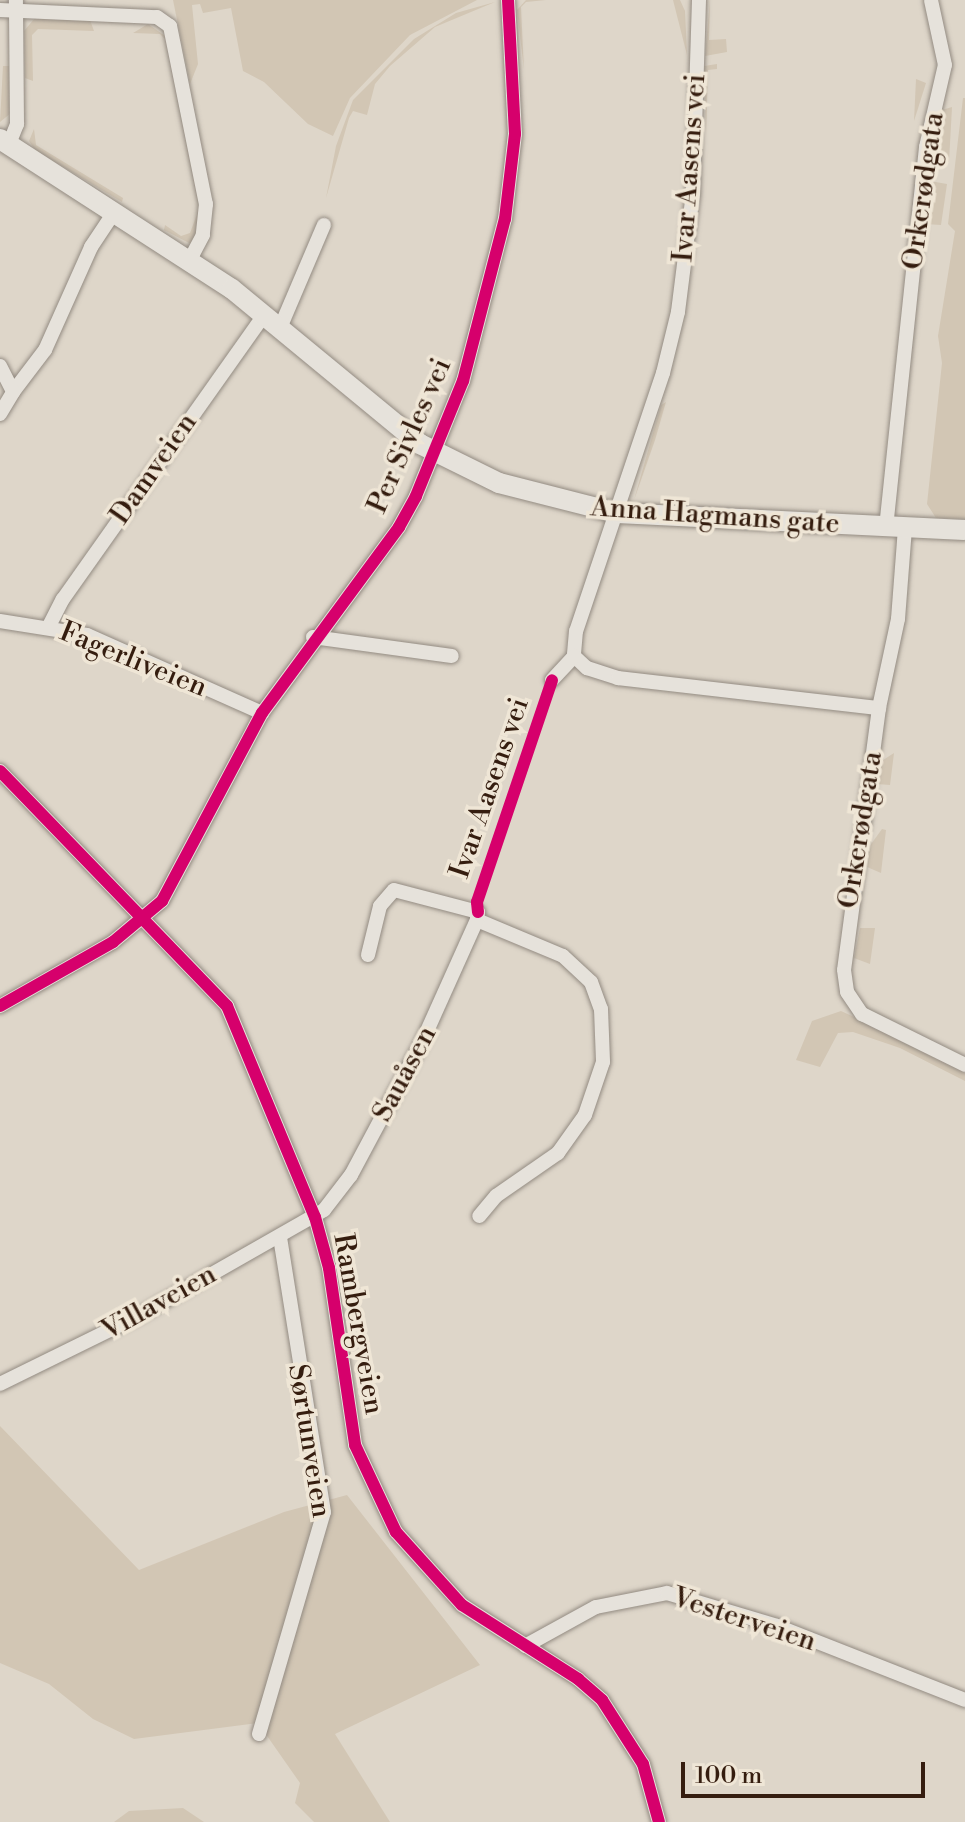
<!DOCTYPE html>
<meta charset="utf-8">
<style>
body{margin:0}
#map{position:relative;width:965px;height:1822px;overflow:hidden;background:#ded6c9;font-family:"Libre Bodoni",serif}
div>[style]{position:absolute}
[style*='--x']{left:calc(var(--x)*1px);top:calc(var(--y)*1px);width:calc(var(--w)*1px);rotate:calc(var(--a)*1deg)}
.green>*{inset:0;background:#d2c6b4}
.roads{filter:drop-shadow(0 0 2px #938b82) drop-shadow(0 0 2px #938b82)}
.street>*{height:14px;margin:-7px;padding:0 7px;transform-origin:7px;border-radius:7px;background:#e6e2db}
.secondary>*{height:20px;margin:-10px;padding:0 10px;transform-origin:10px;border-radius:10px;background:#e6e2db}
.cycleway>*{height:12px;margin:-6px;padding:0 6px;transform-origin:6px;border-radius:6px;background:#d6006c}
span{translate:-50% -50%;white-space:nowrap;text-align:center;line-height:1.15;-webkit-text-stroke:7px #efe6d6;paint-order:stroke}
.street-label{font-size:28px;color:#351d0f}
.scale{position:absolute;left:681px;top:1762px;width:244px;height:36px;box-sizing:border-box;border:4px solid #351d0f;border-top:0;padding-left:10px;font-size:24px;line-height:28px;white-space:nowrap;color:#351d0f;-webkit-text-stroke:6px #efe6d6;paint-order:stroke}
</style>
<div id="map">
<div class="green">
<div style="clip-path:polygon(173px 0,477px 0,410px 35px,350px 98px,333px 136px,308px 124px,264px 82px,243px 71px,231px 8px,203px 13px,200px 4px,192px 5px,198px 64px,190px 84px)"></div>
<div style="clip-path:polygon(526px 0,546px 0,526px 2px,521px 7px,524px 70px,517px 10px)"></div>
<div style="clip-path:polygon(673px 0,680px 0,685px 11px,687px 55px)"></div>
<div style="clip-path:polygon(710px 0,709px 40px,726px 39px,727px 52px,705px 56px)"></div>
<div style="clip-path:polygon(495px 2px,435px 27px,390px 66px,375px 84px,367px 115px,353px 111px,349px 118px,326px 198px,336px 146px,353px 100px,414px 39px,456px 13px)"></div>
<div style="clip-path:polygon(35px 18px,90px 20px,94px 31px,38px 29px,32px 35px,33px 81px,25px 78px,24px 31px)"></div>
<div style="clip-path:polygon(148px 24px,168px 38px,201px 198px,199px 228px,191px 244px,164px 230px,165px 225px,181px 236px,190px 233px,199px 209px,165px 39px,160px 34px,133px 33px)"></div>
<div style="clip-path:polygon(717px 64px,717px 69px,708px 70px,706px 136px,704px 66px)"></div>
<div style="clip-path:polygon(3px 66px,9px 66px,11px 113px,0 122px)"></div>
<div style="clip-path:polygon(916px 79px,926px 83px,914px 121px)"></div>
<div style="clip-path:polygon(963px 98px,965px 98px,965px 519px,936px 518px,927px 504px,942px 363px,938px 336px,955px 231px,948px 224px)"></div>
<div style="clip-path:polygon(952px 107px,949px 162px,935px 161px,942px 110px)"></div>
<div style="clip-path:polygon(34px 129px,36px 145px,123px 198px,122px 202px,35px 150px,29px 141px)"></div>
<div style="clip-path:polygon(930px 181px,947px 184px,941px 225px,925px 224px)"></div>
<div style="clip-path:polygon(666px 402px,655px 440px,634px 500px,661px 405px)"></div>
<div style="clip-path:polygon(894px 753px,890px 785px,877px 784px,880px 762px)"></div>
<div style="clip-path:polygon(882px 829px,886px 830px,881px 873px,867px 867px,869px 847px)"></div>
<div style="clip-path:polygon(860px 928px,875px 928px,870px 964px,854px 958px)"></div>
<div style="clip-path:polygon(841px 1011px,965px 1068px,965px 1081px,900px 1048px,853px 1032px,838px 1033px,820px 1067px,796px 1060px,812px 1021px)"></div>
<div style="clip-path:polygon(0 1426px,139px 1570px,284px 1512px,347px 1495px,480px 1665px,335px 1734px,390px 1822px,314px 1822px,295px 1803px,300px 1783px,258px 1723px,134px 1739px,93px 1719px,49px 1684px,0 1663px)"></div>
<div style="clip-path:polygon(183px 1808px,204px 1822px,114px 1822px,129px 1811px)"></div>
</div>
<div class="roads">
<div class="street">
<div style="--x:699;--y:0;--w:193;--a:91.8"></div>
<div style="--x:693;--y:193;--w:120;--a:97.2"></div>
<div style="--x:678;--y:312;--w:63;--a:103.8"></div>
<div style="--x:663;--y:373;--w:272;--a:108.6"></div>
<div style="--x:576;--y:631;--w:25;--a:95"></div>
<div style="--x:574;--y:656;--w:18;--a:43"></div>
<div style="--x:587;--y:668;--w:33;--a:18"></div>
<div style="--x:618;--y:678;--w:263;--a:6.6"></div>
<div style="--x:0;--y:10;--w:157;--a:2.6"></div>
<div style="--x:157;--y:17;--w:16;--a:35"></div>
<div style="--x:170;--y:26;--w:182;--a:78.6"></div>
<div style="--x:206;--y:204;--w:31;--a:96"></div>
<div style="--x:203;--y:235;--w:27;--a:118"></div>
<div style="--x:9;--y:144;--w:22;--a:-68"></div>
<div style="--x:17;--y:124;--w:124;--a:-90.5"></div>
<div style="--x:280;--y:328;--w:112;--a:-66.9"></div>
<div style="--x:0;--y:366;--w:29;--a:63"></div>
<div style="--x:13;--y:392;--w:53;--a:-52.7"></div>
<div style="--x:45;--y:350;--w:113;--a:-65.9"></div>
<div style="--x:91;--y:247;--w:43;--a:-56.3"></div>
<div style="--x:0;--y:414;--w:26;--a:-59"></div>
<div style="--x:886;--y:528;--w:383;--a:-84"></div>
<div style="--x:926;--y:147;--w:84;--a:-77"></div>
<div style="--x:945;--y:65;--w:66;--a:-102.2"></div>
<div style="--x:905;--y:528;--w:91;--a:94.4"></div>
<div style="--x:898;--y:619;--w:91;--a:102.1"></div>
<div style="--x:879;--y:708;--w:264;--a:97.6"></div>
<div style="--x:844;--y:970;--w:22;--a:82"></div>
<div style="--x:847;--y:992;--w:27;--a:56"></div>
<div style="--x:862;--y:1014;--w:115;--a:26.3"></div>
<div style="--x:0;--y:621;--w:88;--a:9.1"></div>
<div style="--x:87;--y:635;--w:192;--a:24"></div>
<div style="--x:49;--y:626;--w:30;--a:-63"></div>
<div style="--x:63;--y:599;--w:348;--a:-54.7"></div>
<div style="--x:313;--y:637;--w:140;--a:7.8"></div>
<div style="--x:552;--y:680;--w:33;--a:-47"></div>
<div style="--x:0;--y:771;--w:327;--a:46"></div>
<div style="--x:227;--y:1006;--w:229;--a:67.4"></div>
<div style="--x:315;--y:1217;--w:53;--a:74.6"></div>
<div style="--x:329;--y:1268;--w:179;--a:81.6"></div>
<div style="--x:355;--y:1445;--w:96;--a:64.8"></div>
<div style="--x:396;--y:1532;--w:98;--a:47.9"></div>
<div style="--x:462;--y:1605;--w:138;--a:32.5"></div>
<div style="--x:578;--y:1679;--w:32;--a:41"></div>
<div style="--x:602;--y:1700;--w:76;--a:57.4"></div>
<div style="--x:643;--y:1764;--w:60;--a:74.6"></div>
<div style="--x:368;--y:955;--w:50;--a:-76.2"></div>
<div style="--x:380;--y:906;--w:21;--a:-49"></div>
<div style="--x:394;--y:890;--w:87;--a:14.7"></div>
<div style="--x:478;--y:912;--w:8;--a:97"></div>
<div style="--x:477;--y:920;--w:93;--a:22.7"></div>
<div style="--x:563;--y:956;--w:38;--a:43"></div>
<div style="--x:591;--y:982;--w:29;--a:70"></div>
<div style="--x:601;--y:1009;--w:53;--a:87.8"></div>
<div style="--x:603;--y:1062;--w:56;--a:108.8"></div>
<div style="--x:585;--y:1115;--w:47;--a:125.4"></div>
<div style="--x:558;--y:1153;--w:75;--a:145.3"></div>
<div style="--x:496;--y:1196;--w:26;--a:130"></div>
<div style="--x:0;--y:1006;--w:130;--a:-29.5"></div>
<div style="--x:113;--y:942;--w:64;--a:-39.9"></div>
<div style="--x:162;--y:901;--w:213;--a:-62"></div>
<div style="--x:262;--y:713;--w:231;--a:-53.6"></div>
<div style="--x:399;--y:527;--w:35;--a:-61"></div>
<div style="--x:416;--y:496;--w:124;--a:-67.8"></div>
<div style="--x:463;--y:381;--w:167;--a:-75.5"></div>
<div style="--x:505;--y:219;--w:86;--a:-83.3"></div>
<div style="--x:515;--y:134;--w:134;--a:-93"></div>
<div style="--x:0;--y:1384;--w:156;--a:-26.2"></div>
<div style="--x:140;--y:1315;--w:212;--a:-29.7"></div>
<div style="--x:324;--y:1210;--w:44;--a:-52.4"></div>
<div style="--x:351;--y:1175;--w:153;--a:-61.9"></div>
<div style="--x:423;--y:1040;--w:132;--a:-65.8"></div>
<div style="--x:525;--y:1646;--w:81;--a:-28.8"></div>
<div style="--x:596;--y:1607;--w:72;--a:-11.2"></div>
<div style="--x:667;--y:1593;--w:115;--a:16.7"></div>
<div style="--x:777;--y:1626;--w:202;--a:21.5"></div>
<div style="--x:259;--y:1734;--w:231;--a:-73.7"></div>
<div style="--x:324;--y:1512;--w:279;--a:-99.1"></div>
</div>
<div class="secondary">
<div style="--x:0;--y:139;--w:276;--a:32.9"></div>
<div style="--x:232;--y:289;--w:244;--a:39.5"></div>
<div style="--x:420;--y:444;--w:88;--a:26.3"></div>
<div style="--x:499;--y:483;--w:122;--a:14.3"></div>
<div style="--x:617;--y:513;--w:348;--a:2.8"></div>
</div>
</div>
<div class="cycleway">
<div style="--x:0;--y:771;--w:327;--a:46"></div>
<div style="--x:227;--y:1006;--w:229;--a:67.4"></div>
<div style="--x:315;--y:1217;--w:53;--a:74.6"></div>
<div style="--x:329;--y:1268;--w:179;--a:81.6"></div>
<div style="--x:355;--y:1445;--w:96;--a:64.8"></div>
<div style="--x:396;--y:1532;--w:98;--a:47.9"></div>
<div style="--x:462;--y:1605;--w:138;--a:32.5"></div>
<div style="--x:578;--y:1679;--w:32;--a:41"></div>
<div style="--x:602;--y:1700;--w:76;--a:57.4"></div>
<div style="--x:643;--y:1764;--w:60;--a:74.6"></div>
<div style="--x:478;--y:912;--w:10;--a:-96"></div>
<div style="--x:477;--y:902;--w:234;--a:-71.3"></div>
<div style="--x:0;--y:1006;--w:130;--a:-29.5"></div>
<div style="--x:113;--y:942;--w:64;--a:-39.9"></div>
<div style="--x:162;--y:901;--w:213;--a:-62"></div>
<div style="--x:262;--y:713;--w:231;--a:-53.6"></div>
<div style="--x:399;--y:527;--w:35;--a:-61"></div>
<div style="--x:416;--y:496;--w:124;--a:-67.8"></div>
<div style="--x:463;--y:381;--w:167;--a:-75.5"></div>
<div style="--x:505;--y:219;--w:86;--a:-83.3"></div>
<div style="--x:515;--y:134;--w:134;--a:-93"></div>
</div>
<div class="street-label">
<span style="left:690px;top:168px;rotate:-86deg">Ivar Aasens vei</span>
<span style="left:924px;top:191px;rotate:-82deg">Orkerødgata</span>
<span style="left:410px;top:436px;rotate:-66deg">Per Sivles vei</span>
<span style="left:154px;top:469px;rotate:-55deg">Damveien</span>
<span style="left:715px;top:516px;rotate:4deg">Anna Hagmans gate</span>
<span style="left:133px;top:660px;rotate:22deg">Fagerliveien</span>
<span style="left:490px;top:788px;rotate:-71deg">Ivar Aasens vei</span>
<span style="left:861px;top:830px;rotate:-81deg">Orkerødgata</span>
<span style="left:405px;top:1074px;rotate:-62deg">Sauåsen</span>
<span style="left:159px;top:1303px;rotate:-29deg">Villaveien</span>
<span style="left:358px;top:1324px;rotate:80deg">Rambergveien</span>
<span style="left:309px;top:1441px;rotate:81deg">Sørtunveien</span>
<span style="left:744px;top:1620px;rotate:18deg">Vesterveien</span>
</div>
<div class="scale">100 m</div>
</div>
